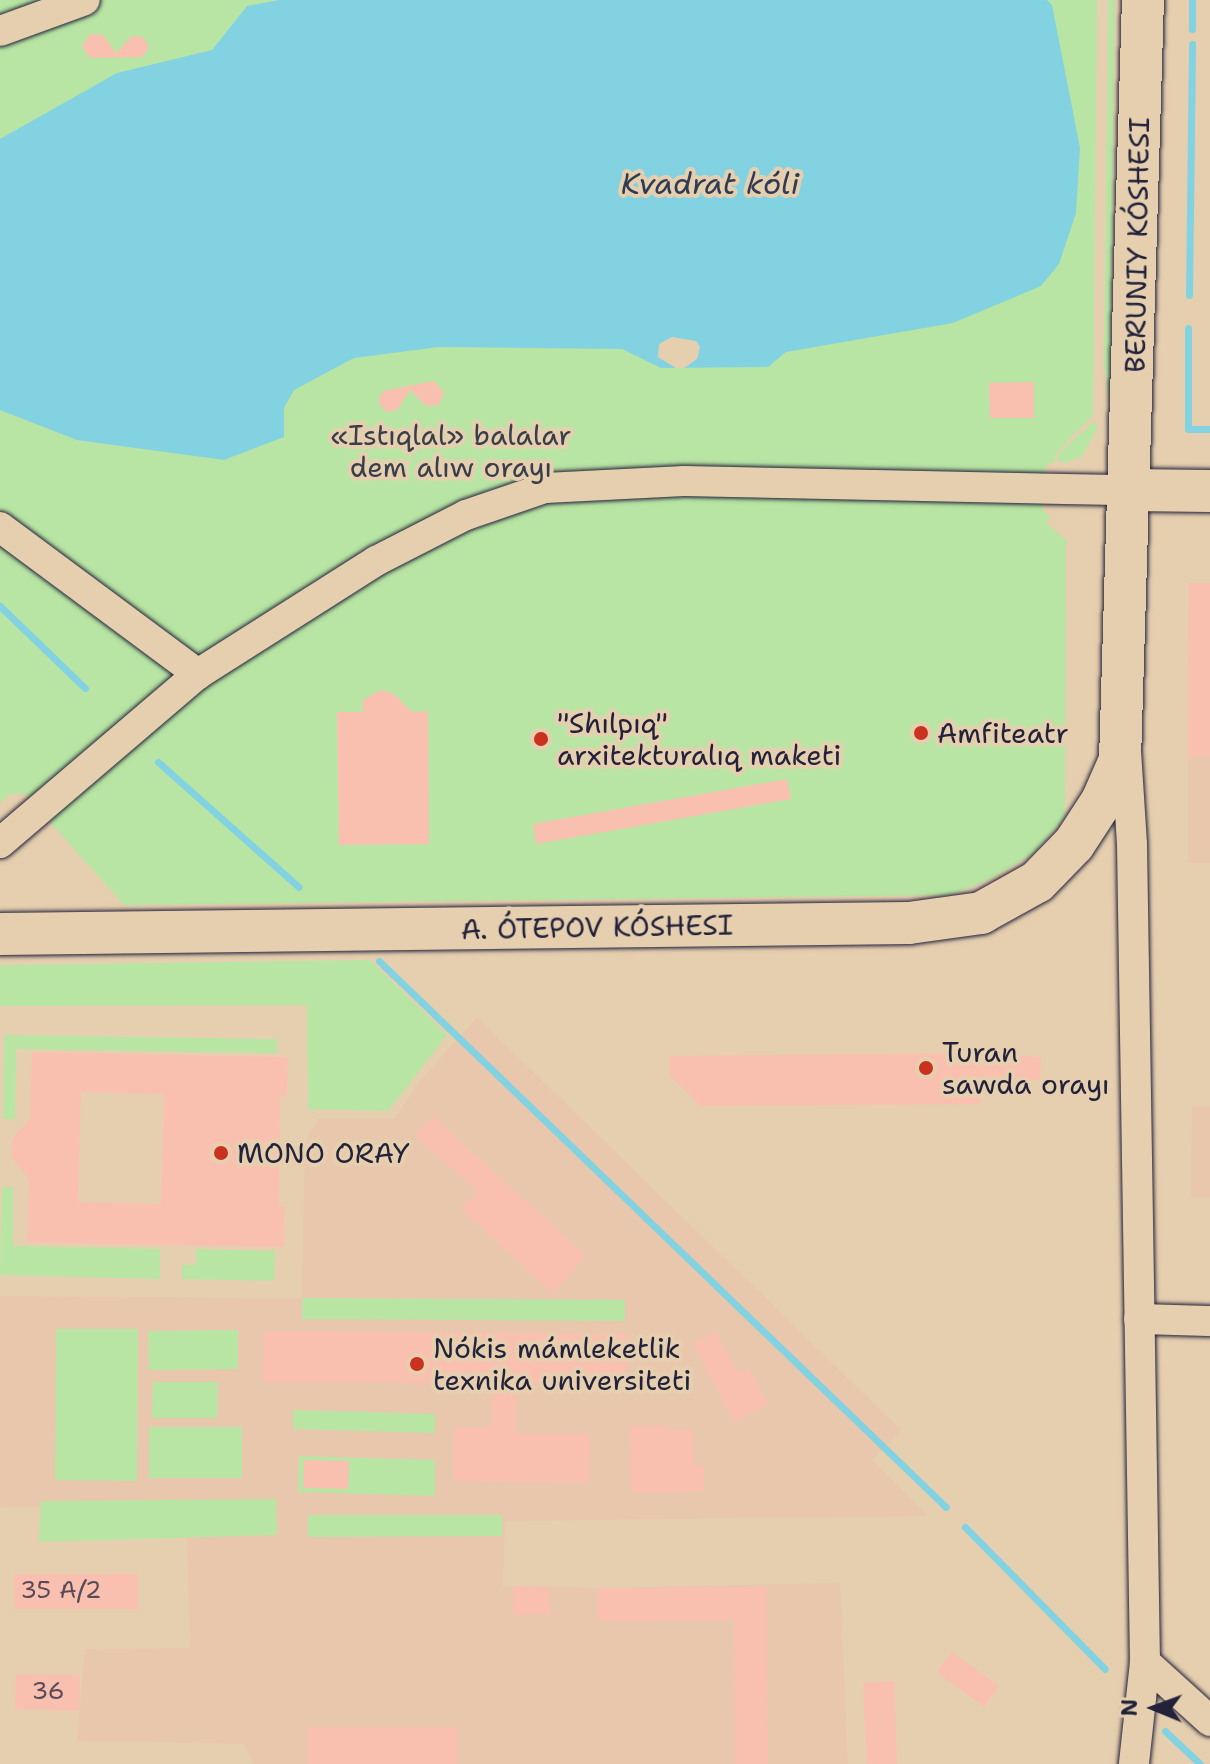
<!DOCTYPE html>
<meta charset="utf-8">
<style>
body{margin:0}
#map{position:relative;width:1210px;height:1764px;overflow:hidden;background:#e6cfaf;font-family:"Shantell Sans",sans-serif}
div>[style]{position:absolute}
[style*='--x']{left:calc(var(--x)*1px);top:calc(var(--y)*1px);width:calc(var(--w)*1px);rotate:calc(var(--a)*1deg)}
.built>*{inset:0;background:#e8c7ad}
.green>*{inset:0;background:#b8e5a3}
.water>*{inset:0;background:#83d2e1}
.pier>*{inset:0;background:#e6cfaf}
.stream>*{height:7px;margin:-3.5px;padding:0 3.5px;transform-origin:3.5px;border-radius:3.5px;background:#83d2e1}
.building>*{inset:0;background:#f9c0af}
.roads{filter:drop-shadow(0 0 2px #22223b) drop-shadow(0 0 2px #22223b)}
.street>*{height:30px;margin:-15px;padding:0 15px;transform-origin:15px;border-radius:15px;background:#e6cfaf}
.secondary>*{height:42px;margin:-21px;padding:0 21px;transform-origin:21px;border-radius:21px;background:#e6cfaf}
.dots>*{width:22px;height:22px;translate:-50% -50%;box-sizing:border-box;border:4px solid #e6cfaf;border-radius:50%}
span{translate:-50% -50%;white-space:nowrap;text-align:center;line-height:1.15;-webkit-text-stroke:8px #e6cfaf;paint-order:stroke}
.number-label{font-size:24px;color:#584a58}
.number-label span{-webkit-text-stroke-width:0}
.street-label{font-size:28px;color:#22223b}
.park-label{font-size:28px;color:#383f4b}
.poi-label{font-size:28px;color:#22223b}
.left{translate:0 -50%;text-align:left}
.water-label{font-size:30px;color:#313c54;font-style:italic}
.north{position:absolute;left:1114px;top:1668px;width:80px;height:80px;-webkit-text-stroke:6px #e6cfaf;paint-order:stroke;rotate:271deg;font-size:22px;font-weight:700;line-height:32px;text-align:center;color:#22223b}
.north::after{content:'';display:block;margin:auto;width:28px;height:36px;background:#22223b;clip-path:polygon(50% 0,100% 100%,50% 72%,0 100%)}
</style>
<div id="map">
<div class="built">
<div style="clip-path:polygon(1188px 756px,1210px 756px,1210px 863px,1188px 863px)"></div>
<div style="clip-path:polygon(477px 1017px,901px 1430px,872px 1460px,927px 1516px,505px 1521px,503px 1586px,598px 1588px,840px 1583px,848px 1764px,254px 1764px,244px 1744px,77px 1741px,85px 1649px,190px 1648px,186px 1504px,0 1507px,0 1296px,302px 1298px,305px 1142px,318px 1119px,394px 1119px,419px 1082px)"></div>
<div style="clip-path:polygon(1192px 1106px,1210px 1106px,1210px 1198px,1191px 1197px)"></div>
</div>
<div class="green">
<div style="clip-path:polygon(0 0,1097px 0,1093px 415px,1056px 453px,1055px 461px,1045px 467px,1043px 511px,1050px 517px,1046px 523px,1066px 540px,1065px 817px,1033px 854px,988px 880px,951px 895px,124px 905px,25px 794px,10px 794px,0 803px)"></div>
<div style="clip-path:polygon(1108px 0,1115px 0,1110px 402px,1104px 365px)"></div>
<div style="clip-path:polygon(1093px 422px,1098px 427px,1082px 456px,1066px 463px,1058px 461px,1058px 454px)"></div>
<div style="clip-path:polygon(370px 960px,447px 1035px,388px 1111px,308px 1109px,307px 1005px,0 1006px,0 965px)"></div>
<div style="clip-path:polygon(4px 1035px,277px 1039px,277px 1053px,16px 1049px,15px 1119px,3px 1119px)"></div>
<div style="clip-path:polygon(2px 1187px,13px 1187px,13px 1246px,160px 1249px,160px 1279px,0 1275px)"></div>
<div style="clip-path:polygon(196px 1249px,275px 1251px,274px 1281px,182px 1279px,182px 1265px,196px 1265px)"></div>
<div style="clip-path:polygon(302px 1298px,625px 1300px,625px 1321px,302px 1319px)"></div>
<div style="clip-path:polygon(56px 1329px,138px 1329px,137px 1481px,55px 1480px)"></div>
<div style="clip-path:polygon(238px 1330px,238px 1369px,149px 1370px,148px 1331px)"></div>
<div style="clip-path:polygon(153px 1382px,218px 1382px,217px 1418px,152px 1418px)"></div>
<div style="clip-path:polygon(293px 1410px,435px 1414px,435px 1433px,293px 1429px)"></div>
<div style="clip-path:polygon(149px 1427px,242px 1427px,242px 1478px,149px 1478px)"></div>
<div style="clip-path:polygon(299px 1456px,435px 1460px,435px 1496px,298px 1492px)"></div>
<div style="clip-path:polygon(276px 1499px,277px 1535px,39px 1542px,41px 1501px)"></div>
<div style="clip-path:polygon(308px 1515px,502px 1515px,502px 1536px,308px 1537px)"></div>
</div>
<div class="water">
<div style="clip-path:polygon(279px 0,1047px 0,1052px 5px,1080px 148px,1076px 213px,1059px 264px,1041px 286px,953px 323px,786px 352px,768px 367px,661px 368px,622px 349px,439px 347px,354px 358px,294px 390px,284px 408px,284px 437px,224px 460px,77px 440px,0 410px,0 139px,117px 73px,212px 50px,247px 6px)"></div>
</div>
<div class="pier">
<div style="clip-path:polygon(672px 337px,696px 341px,700px 347px,697px 359px,684px 368px,676px 368px,658px 357px,659px 344px)"></div>
</div>
<div class="stream">
<div style="--x:1192;--y:0;--w:29;--a:90"></div>
<div style="--x:1189;--y:295;--w:251;--a:-89.3"></div>
<div style="--x:1188;--y:328;--w:101;--a:90"></div>
<div style="--x:1188;--y:429;--w:22;--a:0"></div>
<div style="--x:0;--y:606;--w:118;--a:44"></div>
<div style="--x:158;--y:762;--w:188;--a:41.6"></div>
<div style="--x:379;--y:961;--w:787;--a:43.92"></div>
<div style="--x:965;--y:1527;--w:199;--a:45.4"></div>
<div style="--x:1165;--y:1731;--w:48;--a:43.3"></div>
</div>
<div class="building">
<div style="clip-path:polygon(90px 34px,103px 35px,116px 53px,132px 36px,143px 37px,149px 48px,142px 57px,90px 58px,82px 46px)"></div>
<div style="clip-path:polygon(434px 381px,444px 392px,439px 405px,426px 406px,410px 390px,397px 410px,386px 412px,378px 401px,383px 391px)"></div>
<div style="clip-path:polygon(1034px 382px,1034px 418px,990px 418px,989px 383px)"></div>
<div style="clip-path:polygon(1189px 583px,1210px 583px,1210px 756px,1188px 756px)"></div>
<div style="clip-path:polygon(381px 690px,394px 694px,412px 712px,428px 711px,429px 844px,339px 845px,337px 712px,363px 712px,363px 700px)"></div>
<div style="clip-path:polygon(787px 779px,791px 799px,536px 844px,533px 824px)"></div>
<div style="clip-path:polygon(evenodd,32px 1052px,288px 1057px,287px 1096px,280px 1096px,279px 1206px,285px 1206px,284px 1247px,27px 1242px,29px 1179px,12px 1158px,12px 1139px,30px 1119px,32px 1052px,81px 1092px,164px 1094px,161px 1204px,78px 1202px,81px 1092px)"></div>
<div style="clip-path:polygon(979px 1053px,1041px 1057px,1040px 1080px,979px 1079px,980px 1104px,701px 1106px,670px 1076px,670px 1056px)"></div>
<div style="clip-path:polygon(432px 1116px,586px 1256px,553px 1293px,461px 1209px,477px 1191px,415px 1135px)"></div>
<div style="clip-path:polygon(264px 1331px,627px 1334px,627px 1385px,516px 1384px,516px 1433px,590px 1434px,589px 1483px,454px 1481px,454px 1427px,492px 1427px,493px 1384px,263px 1382px)"></div>
<div style="clip-path:polygon(716px 1331px,738px 1373px,749px 1368px,768px 1404px,734px 1422px,693px 1343px)"></div>
<div style="clip-path:polygon(666px 1425px,666px 1430px,693px 1430px,694px 1466px,704px 1465px,704px 1491px,631px 1493px,630px 1426px)"></div>
<div style="clip-path:polygon(304px 1460px,349px 1461px,348px 1489px,303px 1488px)"></div>
<div style="clip-path:polygon(14px 1574px,138px 1574px,138px 1609px,14px 1609px)"></div>
<div style="clip-path:polygon(513px 1587px,549px 1587px,550px 1614px,513px 1615px)"></div>
<div style="clip-path:polygon(767px 1587px,768px 1764px,735px 1764px,734px 1620px,598px 1621px,598px 1588px)"></div>
<div style="clip-path:polygon(952px 1652px,999px 1686px,984px 1707px,937px 1672px)"></div>
<div style="clip-path:polygon(16px 1674px,80px 1675px,79px 1711px,15px 1709px)"></div>
<div style="clip-path:polygon(894px 1681px,897px 1764px,867px 1764px,863px 1683px)"></div>
<div style="clip-path:polygon(307px 1727px,457px 1727px,457px 1764px,307px 1764px)"></div>
</div>
<div class="roads">
<div class="street">
<div style="--x:0;--y:31;--w:90;--a:-20"></div>
<div style="--x:0;--y:527;--w:247;--a:36.6"></div>
<div style="--x:1126;--y:751;--w:93;--a:86.3"></div>
<div style="--x:1132;--y:844;--w:818;--a:89.09"></div>
<div style="--x:1145;--y:1662;--w:103;--a:96.2"></div>
<div style="--x:0;--y:843;--w:260;--a:-40.5"></div>
<div style="--x:198;--y:674;--w:211;--a:-32.4"></div>
<div style="--x:376;--y:561;--w:101;--a:-27.1"></div>
<div style="--x:466;--y:515;--w:83;--a:-18.9"></div>
<div style="--x:545;--y:488;--w:139;--a:-2.9"></div>
<div style="--x:684;--y:481;--w:446;--a:1.2"></div>
<div style="--x:1139;--y:1319;--w:71;--a:1.6"></div>
<div style="--x:1145;--y:1662;--w:88;--a:42.2"></div>
</div>
<div class="secondary">
<div style="--x:1130;--y:490;--w:80;--a:0.7"></div>
<div style="--x:0;--y:934;--w:909;--a:-0.69"></div>
<div style="--x:909;--y:923;--w:73;--a:-7.9"></div>
<div style="--x:981;--y:913;--w:64;--a:-29"></div>
<div style="--x:1037;--y:882;--w:53;--a:-45.8"></div>
<div style="--x:1074;--y:844;--w:51;--a:-56.9"></div>
<div style="--x:1102;--y:801;--w:45;--a:-66.3"></div>
<div style="--x:1120;--y:760;--w:760;--a:-88.27"></div>
</div>
</div>
<div class="dots">
<div style="left:921px;top:733px;background:#c8321e"></div>
<div style="left:541px;top:739px;background:#c8321e"></div>
<div style="left:926px;top:1068px;background:#c8321e"></div>
<div style="left:221px;top:1153px;background:#c8321e"></div>
<div style="left:417px;top:1364px;background:#c8321e"></div>
</div>
<div class="number-label">
<span style="left:61px;top:1591px">35 А/2</span>
<span style="left:48px;top:1692px">36</span>
</div>
<div class="street-label">
<span style="left:1137px;top:245px;rotate:-89deg">BERUNIY KÓSHESI</span>
<span style="left:597px;top:927px;rotate:-1deg">A. ÓTEPOV KÓSHESI</span>
</div>
<div class="park-label">
<span style="left:451px;top:451px">«Istıqlal» balalar<br>dem alıw orayı</span>
</div>
<div class="poi-label">
<span class="left" style="left:557px;top:739px">"Shılpıq"<br>arxitekturalıq maketi</span>
<span class="left" style="left:937px;top:733px">Amfiteatr</span>
<span class="left" style="left:942px;top:1068px">Turan<br>sawda orayı</span>
<span class="left" style="left:237px;top:1153px">MONO ORAY</span>
<span class="left" style="left:433px;top:1364px">Nókis mámleketlik<br>texnika universiteti</span>
</div>
<div class="water-label">
<span style="left:710px;top:184px">Kvadrat kóli</span>
</div>
<div class="north">N</div>
</div>
